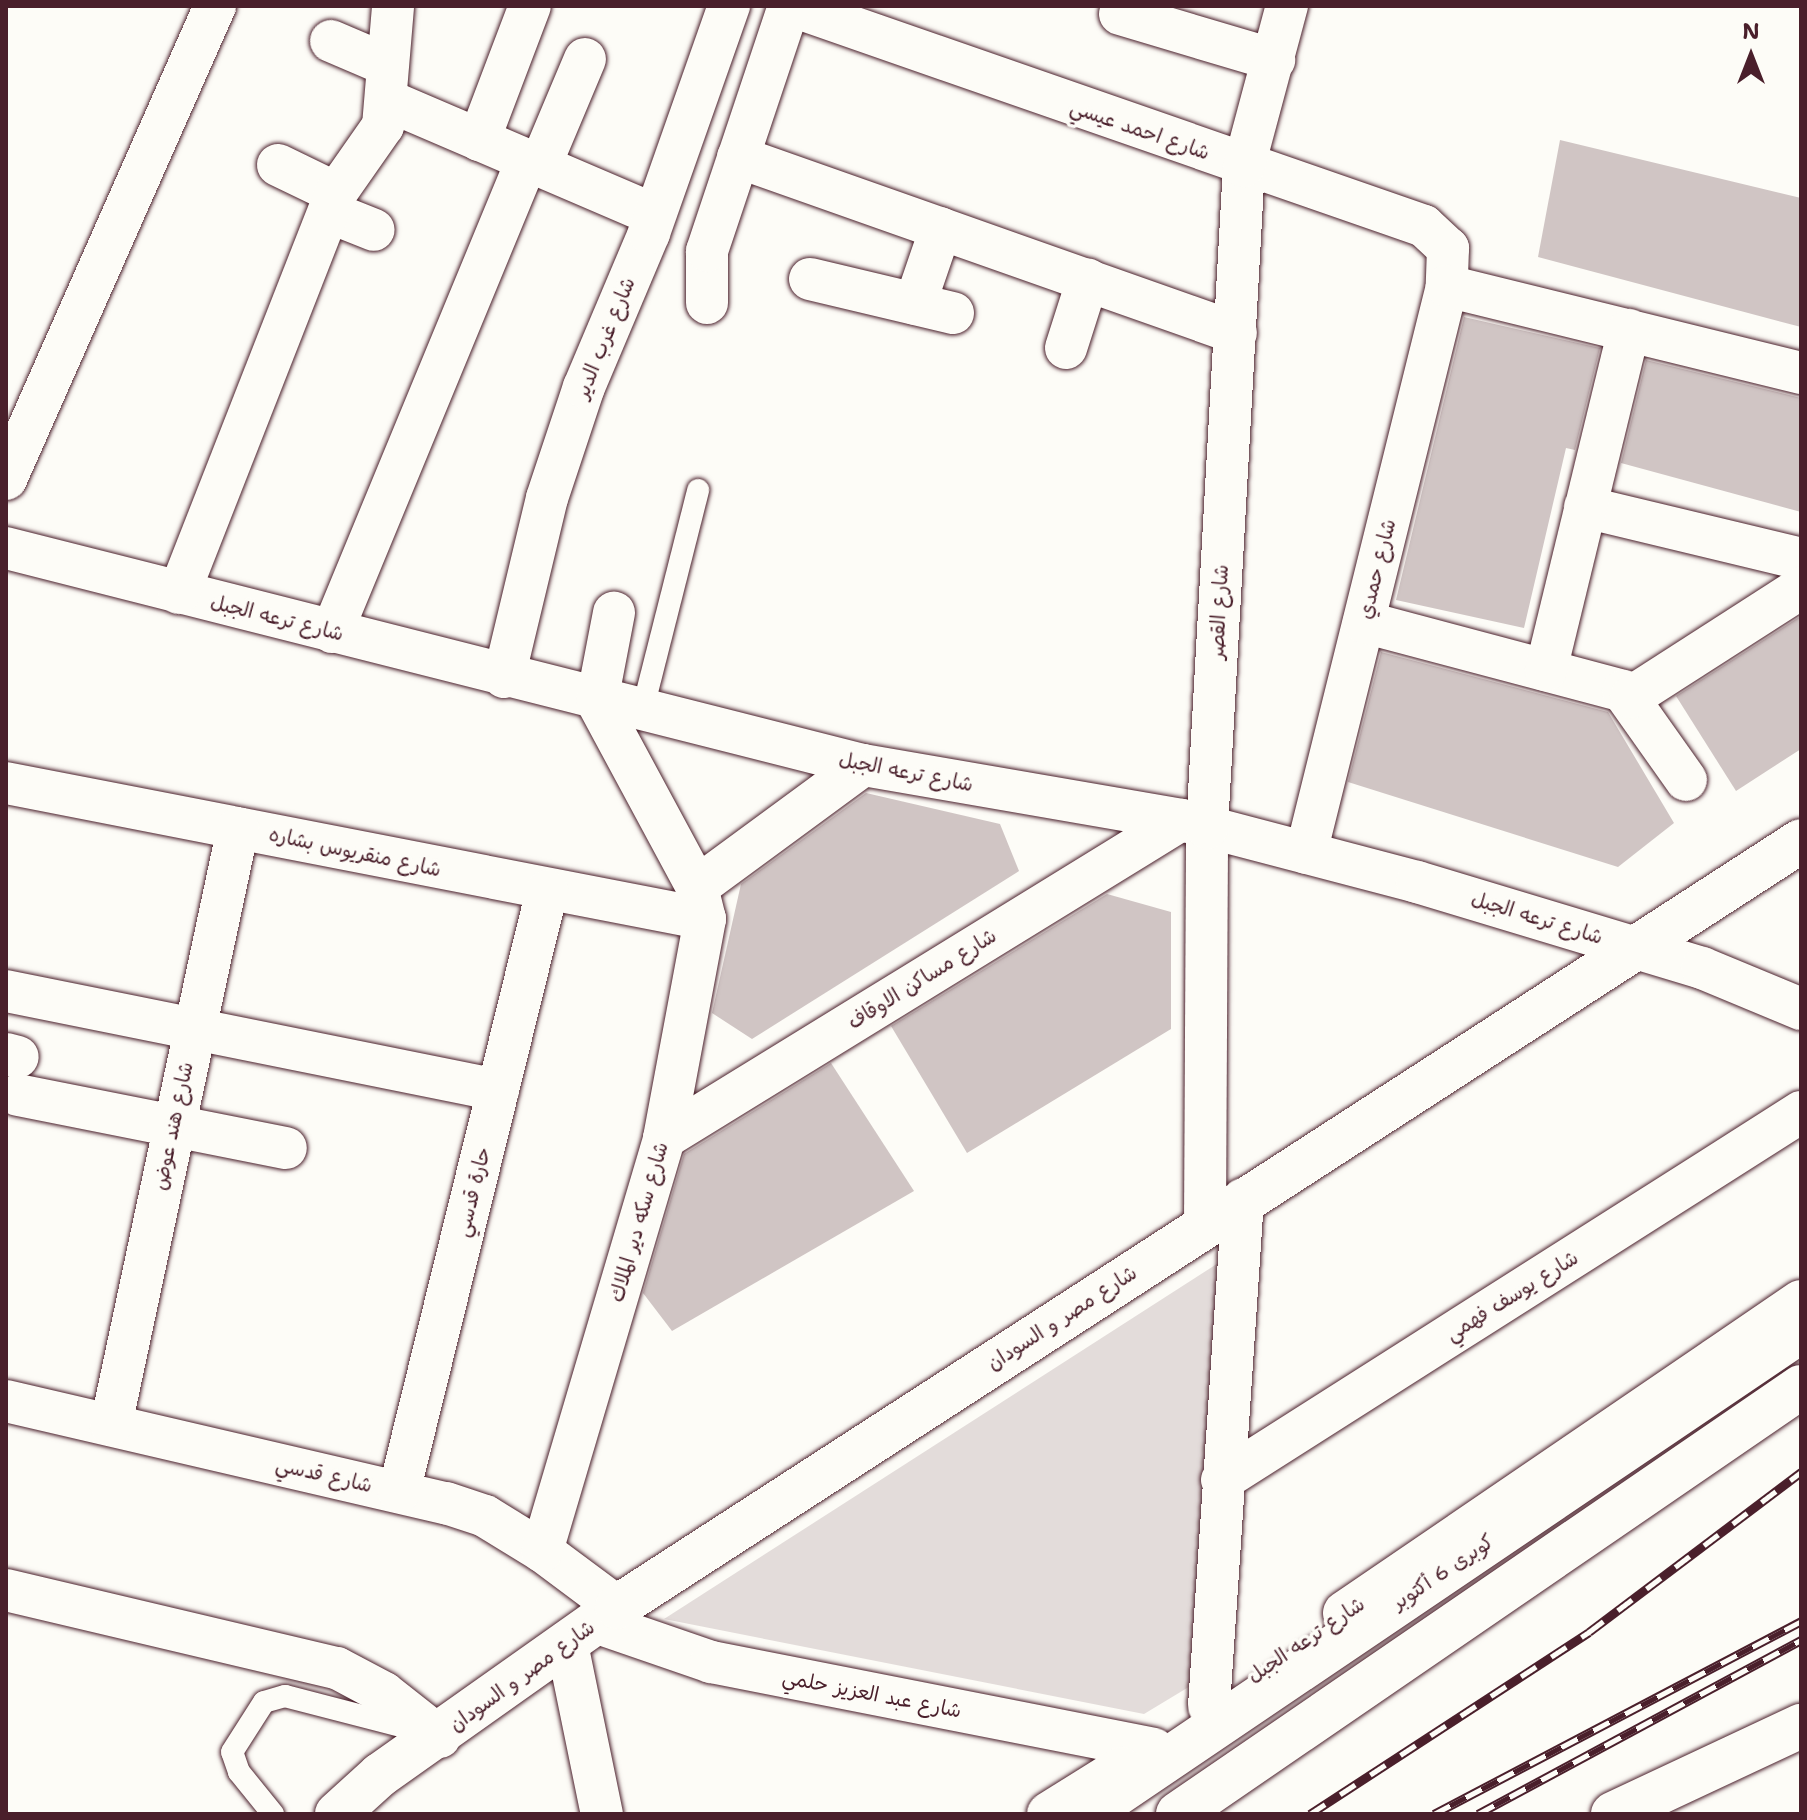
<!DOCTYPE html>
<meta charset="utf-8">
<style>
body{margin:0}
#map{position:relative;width:1807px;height:1820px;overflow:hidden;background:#fdfcf7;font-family:"Shantell Sans","Playpen Sans Arabic",sans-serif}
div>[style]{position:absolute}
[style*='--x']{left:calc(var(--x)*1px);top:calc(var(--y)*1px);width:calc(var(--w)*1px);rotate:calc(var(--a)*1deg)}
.green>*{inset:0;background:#e3dcda}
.building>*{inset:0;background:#d0c5c4}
.roads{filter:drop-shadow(0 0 2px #4a1f2b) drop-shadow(0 0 2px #4a1f2b)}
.service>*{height:22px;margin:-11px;padding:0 11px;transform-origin:11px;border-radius:11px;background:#fdfcf7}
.minor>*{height:42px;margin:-21px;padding:0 21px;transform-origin:21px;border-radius:21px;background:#fdfcf7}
.secondary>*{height:44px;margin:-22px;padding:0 22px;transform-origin:22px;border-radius:22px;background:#fdfcf7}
.primary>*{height:44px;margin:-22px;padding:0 22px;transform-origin:22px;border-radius:22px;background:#fdfcf7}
.motorway>*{height:44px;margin:-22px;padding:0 22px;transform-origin:22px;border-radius:22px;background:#fdfcf7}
.rail>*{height:9px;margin-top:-4.5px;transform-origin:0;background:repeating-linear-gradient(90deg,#fdfcf7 0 18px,#4a1f2b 0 36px);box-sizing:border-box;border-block:2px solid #4a1f2b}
span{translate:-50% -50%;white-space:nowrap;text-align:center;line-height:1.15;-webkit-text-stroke:7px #fdfcf7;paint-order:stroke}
.street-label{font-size:20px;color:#4a1f2b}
.frame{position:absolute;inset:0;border:8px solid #4a1f2b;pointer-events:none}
.north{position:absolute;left:1711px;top:16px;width:80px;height:80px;-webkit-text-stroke:6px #fdfcf7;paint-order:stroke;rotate:0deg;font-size:22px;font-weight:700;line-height:32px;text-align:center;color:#4a1f2b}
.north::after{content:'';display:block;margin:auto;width:28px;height:36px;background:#4a1f2b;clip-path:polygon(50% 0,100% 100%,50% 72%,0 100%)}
</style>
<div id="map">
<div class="green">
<div style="clip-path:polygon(1223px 1260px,1197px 1682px,1144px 1714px,664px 1619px)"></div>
</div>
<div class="building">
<div style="clip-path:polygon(1560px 140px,1801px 198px,1801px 327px,1538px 257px)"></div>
<div style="clip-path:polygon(1464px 317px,1600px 348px,1575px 450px,1566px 448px,1524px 628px,1396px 600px)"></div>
<div style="clip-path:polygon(1646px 360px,1801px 398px,1801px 512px,1621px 463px)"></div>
<div style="clip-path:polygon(1801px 616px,1801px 749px,1736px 791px,1676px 696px)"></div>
<div style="clip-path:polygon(1381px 652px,1608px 712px,1674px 823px,1618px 867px,1348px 782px)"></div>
<div style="clip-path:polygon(866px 793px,1000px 824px,1019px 871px,752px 1039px,712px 1013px,741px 884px)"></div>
<div style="clip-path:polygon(1107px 894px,1171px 912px,1171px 1029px,967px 1153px,891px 1026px)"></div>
<div style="clip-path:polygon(831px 1063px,914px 1191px,672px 1331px,643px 1293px,684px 1154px)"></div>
</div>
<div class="roads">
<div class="service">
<div style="--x:642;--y:712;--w:229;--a:-75.8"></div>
<div style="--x:273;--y:1814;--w:54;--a:-129"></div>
<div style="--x:239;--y:1772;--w:21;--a:-109"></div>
<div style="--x:232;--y:1752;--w:59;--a:-57.4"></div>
<div style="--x:264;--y:1702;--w:22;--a:-16"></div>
<div style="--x:285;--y:1696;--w:135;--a:14.5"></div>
</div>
<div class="minor">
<div style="--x:792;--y:6;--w:669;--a:19.19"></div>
<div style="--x:1424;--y:226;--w:33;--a:43"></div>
<div style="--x:1448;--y:248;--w:38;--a:92"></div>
<div style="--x:1447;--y:286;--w:584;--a:103.96"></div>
<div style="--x:1120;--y:14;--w:161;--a:16.6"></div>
<div style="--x:331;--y:41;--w:61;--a:23.2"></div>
<div style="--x:389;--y:101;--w:289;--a:23.2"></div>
<div style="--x:479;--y:140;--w:143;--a:-69.2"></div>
<div style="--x:738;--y:157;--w:528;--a:19.46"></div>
<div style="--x:278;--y:165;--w:64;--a:25.8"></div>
<div style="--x:540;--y:166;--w:116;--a:-67.2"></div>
<div style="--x:329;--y:212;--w:48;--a:21.8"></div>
<div style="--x:810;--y:279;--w:147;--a:13.4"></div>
<div style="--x:1447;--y:286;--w:365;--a:13.8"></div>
<div style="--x:707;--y:303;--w:52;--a:-90"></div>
<div style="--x:707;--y:251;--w:258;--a:-71.5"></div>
<div style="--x:915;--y:304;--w:80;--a:-71.1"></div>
<div style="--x:1066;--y:348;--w:72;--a:-72.3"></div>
<div style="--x:6;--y:479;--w:517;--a:-66.16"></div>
<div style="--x:1585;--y:507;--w:222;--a:13.5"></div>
<div style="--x:6;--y:548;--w:884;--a:14.21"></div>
<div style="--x:863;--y:765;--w:323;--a:9.8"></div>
<div style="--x:1181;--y:820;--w:244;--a:14.7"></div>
<div style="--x:1417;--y:882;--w:298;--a:16.8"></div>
<div style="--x:1702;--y:968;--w:107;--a:22.5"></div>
<div style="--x:179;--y:593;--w:430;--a:-68.6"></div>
<div style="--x:336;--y:193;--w:82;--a:-55"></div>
<div style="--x:383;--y:126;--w:120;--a:-85.2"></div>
<div style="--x:1364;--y:622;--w:268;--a:14.9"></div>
<div style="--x:1623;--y:691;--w:109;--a:54.7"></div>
<div style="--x:332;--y:632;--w:511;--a:-67.55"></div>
<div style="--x:1546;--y:670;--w:350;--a:-76.3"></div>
<div style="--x:504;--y:677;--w:184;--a:-76.5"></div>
<div style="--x:547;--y:498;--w:117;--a:-71.6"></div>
<div style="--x:584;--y:387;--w:167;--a:-67.1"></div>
<div style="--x:649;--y:233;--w:241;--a:-70.6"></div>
<div style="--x:1631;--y:697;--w:202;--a:-32.7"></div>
<div style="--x:6;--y:783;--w:712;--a:11.01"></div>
<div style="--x:697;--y:887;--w:206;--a:-36.3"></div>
<div style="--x:6;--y:991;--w:502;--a:11.38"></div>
<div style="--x:6;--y:1054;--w:12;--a:14"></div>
<div style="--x:18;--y:1095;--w:273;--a:11.2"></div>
<div style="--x:664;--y:1138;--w:607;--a:-31.6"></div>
<div style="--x:1205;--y:1225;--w:397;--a:-89.7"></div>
<div style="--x:1207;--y:828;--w:663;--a:-86.8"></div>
<div style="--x:1244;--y:166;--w:166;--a:-75"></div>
<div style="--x:6;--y:1401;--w:452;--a:13.1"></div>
<div style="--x:446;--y:1503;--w:41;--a:18.4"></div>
<div style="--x:485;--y:1516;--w:67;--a:31.6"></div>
<div style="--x:542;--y:1551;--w:94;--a:36.7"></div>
<div style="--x:111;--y:1425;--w:610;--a:-77.99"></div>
<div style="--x:1222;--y:1480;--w:686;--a:-32.44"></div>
<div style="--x:399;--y:1492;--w:619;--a:-76.17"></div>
<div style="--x:542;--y:1551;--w:431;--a:-73.5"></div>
<div style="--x:664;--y:1138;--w:223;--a:-79.4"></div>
<div style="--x:705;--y:919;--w:33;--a:-104"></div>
<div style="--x:697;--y:887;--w:211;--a:-118.3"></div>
<div style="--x:597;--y:701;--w:90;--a:-79.1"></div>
<div style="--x:6;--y:1590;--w:340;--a:13.3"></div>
<div style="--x:337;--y:1668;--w:53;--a:28"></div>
<div style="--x:384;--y:1693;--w:71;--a:38.2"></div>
<div style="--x:595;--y:1622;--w:123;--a:19"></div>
<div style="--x:711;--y:1662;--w:451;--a:11.1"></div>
<div style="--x:567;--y:1644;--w:174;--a:78.4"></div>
<div style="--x:1209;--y:1706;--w:508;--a:-86.16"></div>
</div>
<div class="secondary">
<div style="--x:1345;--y:1613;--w:552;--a:-34.29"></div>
<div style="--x:337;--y:1814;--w:58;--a:-42.2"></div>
<div style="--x:380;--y:1775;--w:291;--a:-35.3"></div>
<div style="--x:617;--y:1607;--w:1410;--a:-32.9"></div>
<div style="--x:1049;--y:1814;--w:85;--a:-32"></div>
</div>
<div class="primary">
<div style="--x:1613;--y:1814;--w:208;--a:-25.1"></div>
</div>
<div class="motorway">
<div style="--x:1087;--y:1814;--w:862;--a:-34.08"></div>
<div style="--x:1178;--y:1814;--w:755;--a:-34.43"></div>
</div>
</div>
<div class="rail">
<div style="--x:1310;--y:1814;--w:333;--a:-33.1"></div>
<div style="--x:1589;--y:1632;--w:266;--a:-37"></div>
<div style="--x:1434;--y:1814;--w:415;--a:-27.7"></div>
<div style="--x:1478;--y:1814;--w:367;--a:-28.3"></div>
</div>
<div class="street-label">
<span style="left:1140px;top:130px;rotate:19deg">شارع احمد عيسي</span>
<span style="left:605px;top:338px;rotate:-68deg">شارع غرب الدير</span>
<span style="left:1377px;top:569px;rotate:-76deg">شارع حمدي</span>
<span style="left:1219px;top:612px;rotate:-87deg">شارع القصر</span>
<span style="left:277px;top:618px;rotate:14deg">شارع ترعه الجبل</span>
<span style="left:906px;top:772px;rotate:11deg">شارع ترعه الجبل</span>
<span style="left:355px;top:852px;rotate:12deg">شارع منقريوس بشاره</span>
<span style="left:1537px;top:918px;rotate:17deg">شارع ترعه الجبل</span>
<span style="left:922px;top:979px;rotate:-32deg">شارع مساكن الاوقاف</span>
<span style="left:173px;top:1126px;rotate:-78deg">شارع هند عوض</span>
<span style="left:473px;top:1192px;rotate:-76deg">حارة قدسي</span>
<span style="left:639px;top:1222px;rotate:-74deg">شارع سكه دير الملاك</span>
<span style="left:1512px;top:1296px;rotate:-32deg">شارع يوسف فهمي</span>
<span style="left:1062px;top:1318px;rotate:-33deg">شارع مصر و السودان</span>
<span style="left:324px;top:1475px;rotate:13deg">شارع قدسي</span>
<span style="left:1443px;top:1572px;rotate:-34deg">كوبرى 6 أكتوبر</span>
<span style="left:1306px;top:1640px;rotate:-34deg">شارع ترعه الجبل</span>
<span style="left:522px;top:1676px;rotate:-36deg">شارع مصر و السودان</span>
<span style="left:872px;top:1694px;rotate:11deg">شارع عبد العزيز حلمي</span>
</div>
<div class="frame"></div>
<div class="north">N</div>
</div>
